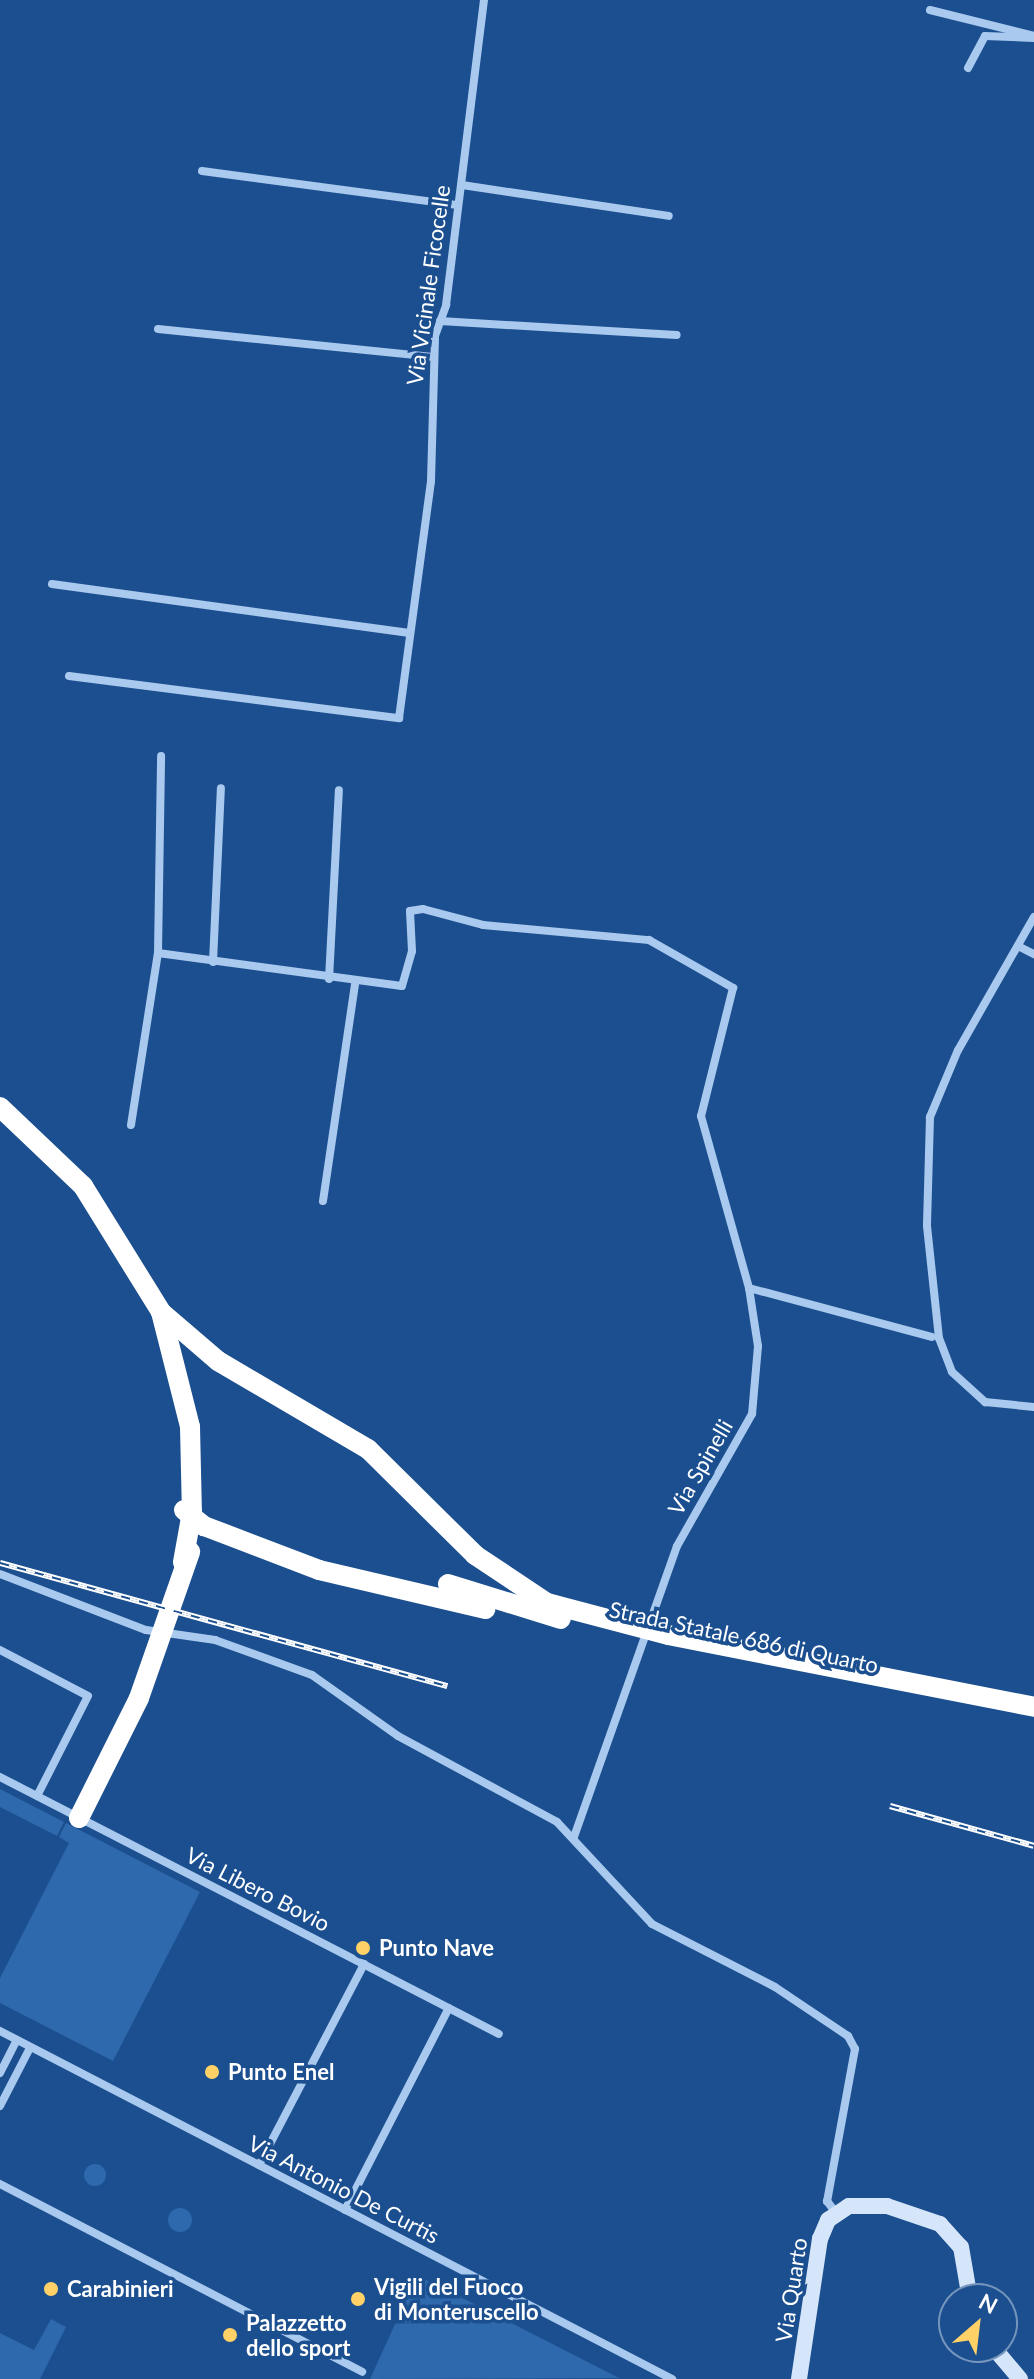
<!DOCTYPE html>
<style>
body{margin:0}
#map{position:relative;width:1034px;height:2379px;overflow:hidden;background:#1b4f8f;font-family:Lato,sans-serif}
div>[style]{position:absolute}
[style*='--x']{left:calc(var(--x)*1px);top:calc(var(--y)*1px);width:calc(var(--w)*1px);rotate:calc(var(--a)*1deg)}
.green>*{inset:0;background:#2e69ad}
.round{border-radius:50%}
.street>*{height:8px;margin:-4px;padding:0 4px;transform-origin:4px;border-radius:4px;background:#a9c9ee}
.secondary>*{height:16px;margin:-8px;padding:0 8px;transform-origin:8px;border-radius:8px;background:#d6e6fa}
.highway>*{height:20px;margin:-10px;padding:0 10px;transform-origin:10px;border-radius:10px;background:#fff}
.rail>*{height:6px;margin-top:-3px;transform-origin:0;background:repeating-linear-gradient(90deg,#1b4f8f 0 9px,#fff 0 18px);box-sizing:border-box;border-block:2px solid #fff}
.dots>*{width:22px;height:22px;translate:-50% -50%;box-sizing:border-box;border:4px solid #1b4f8f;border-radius:50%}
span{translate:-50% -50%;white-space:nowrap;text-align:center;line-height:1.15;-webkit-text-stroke:7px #1b4f8f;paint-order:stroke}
.street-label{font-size:22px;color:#fff}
.poi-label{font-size:22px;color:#fff;font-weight:700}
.left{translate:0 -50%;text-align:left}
.north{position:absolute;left:938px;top:2283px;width:80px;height:80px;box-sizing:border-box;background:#1b4f8f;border:2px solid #7695bc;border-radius:50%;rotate:28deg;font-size:22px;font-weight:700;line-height:32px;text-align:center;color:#fff}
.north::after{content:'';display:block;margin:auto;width:28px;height:36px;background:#ffd166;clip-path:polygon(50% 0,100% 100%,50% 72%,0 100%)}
</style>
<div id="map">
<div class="green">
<div style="clip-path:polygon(0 1789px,64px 1822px,57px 1836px,0 1807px)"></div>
<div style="clip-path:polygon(66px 1823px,200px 1892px,113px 2061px,0 2003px,0 1978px,69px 1843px,59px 1837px)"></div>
<div class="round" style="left:84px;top:2164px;width:22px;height:22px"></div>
<div class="round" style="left:168px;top:2208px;width:24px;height:24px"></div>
<div style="clip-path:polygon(417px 2276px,439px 2286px,619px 2378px,370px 2379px)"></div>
<div style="clip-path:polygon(51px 2319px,66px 2327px,40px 2379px,0 2379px,0 2333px,34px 2350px)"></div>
</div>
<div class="street">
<div style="--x:930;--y:10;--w:107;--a:14"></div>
<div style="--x:968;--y:68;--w:36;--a:-62"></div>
<div style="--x:985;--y:36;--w:49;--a:2.3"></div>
<div style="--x:202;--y:171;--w:258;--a:7.6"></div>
<div style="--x:462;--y:185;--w:209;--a:8.5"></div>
<div style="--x:440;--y:321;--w:237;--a:3.4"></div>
<div style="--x:158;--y:329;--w:276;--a:5.8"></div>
<div style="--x:52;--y:584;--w:359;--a:7.8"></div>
<div style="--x:69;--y:676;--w:333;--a:7.3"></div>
<div style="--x:399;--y:718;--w:239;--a:-82.3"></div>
<div style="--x:431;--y:481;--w:145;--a:-88.4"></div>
<div style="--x:435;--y:336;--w:33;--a:-70"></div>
<div style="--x:446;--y:305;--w:307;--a:-82.9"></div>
<div style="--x:1034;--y:917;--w:153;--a:119.7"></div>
<div style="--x:958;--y:1050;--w:73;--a:112.7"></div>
<div style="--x:930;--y:1117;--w:109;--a:91.6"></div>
<div style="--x:927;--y:1226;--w:113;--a:83.9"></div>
<div style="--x:939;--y:1338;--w:36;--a:69"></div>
<div style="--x:952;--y:1372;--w:45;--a:42.3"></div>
<div style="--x:985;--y:1402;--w:49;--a:5.8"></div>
<div style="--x:1018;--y:946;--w:18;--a:27"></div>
<div style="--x:158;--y:953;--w:246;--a:7.7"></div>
<div style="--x:402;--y:986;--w:36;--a:-74"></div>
<div style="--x:412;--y:951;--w:40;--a:-92.9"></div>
<div style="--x:410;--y:911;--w:13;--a:-9"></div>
<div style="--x:423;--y:909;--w:62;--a:14.9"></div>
<div style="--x:483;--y:925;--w:167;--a:5.2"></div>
<div style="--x:649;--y:940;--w:97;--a:29.7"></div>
<div style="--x:733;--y:988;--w:132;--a:104"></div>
<div style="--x:701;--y:1116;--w:179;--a:74.4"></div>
<div style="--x:749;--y:1288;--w:59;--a:81.2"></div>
<div style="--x:758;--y:1346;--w:68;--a:95"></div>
<div style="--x:752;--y:1414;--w:152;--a:119.6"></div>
<div style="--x:677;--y:1546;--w:309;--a:109.5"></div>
<div style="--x:213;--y:962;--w:174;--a:-87.4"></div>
<div style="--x:329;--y:979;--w:189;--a:-87"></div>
<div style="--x:131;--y:1125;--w:174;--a:-81.1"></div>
<div style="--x:158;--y:953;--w:197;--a:-89.1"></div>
<div style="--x:323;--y:1201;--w:220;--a:-81.6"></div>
<div style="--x:749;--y:1288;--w:189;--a:15"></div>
<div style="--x:0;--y:1574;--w:156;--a:21"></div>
<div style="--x:146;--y:1630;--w:70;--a:8.2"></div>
<div style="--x:215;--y:1640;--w:103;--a:19.8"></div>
<div style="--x:312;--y:1675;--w:105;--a:35.3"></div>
<div style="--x:398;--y:1736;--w:181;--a:28.4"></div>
<div style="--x:557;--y:1822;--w:139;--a:47"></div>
<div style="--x:652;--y:1924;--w:138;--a:27.1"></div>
<div style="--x:775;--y:1987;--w:88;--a:33.9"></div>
<div style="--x:848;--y:2036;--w:15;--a:62"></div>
<div style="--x:855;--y:2049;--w:155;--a:100.4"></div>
<div style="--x:827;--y:2201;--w:15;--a:53"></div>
<div style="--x:0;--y:1650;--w:99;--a:27.6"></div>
<div style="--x:88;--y:1696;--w:112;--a:117"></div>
<div style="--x:0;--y:1777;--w:561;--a:27.25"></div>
<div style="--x:0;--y:2031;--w:757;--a:27.38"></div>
<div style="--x:0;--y:2073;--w:37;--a:-63"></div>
<div style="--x:0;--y:2106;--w:65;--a:-62.7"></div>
<div style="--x:259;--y:2165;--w:227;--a:-62.4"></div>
<div style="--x:0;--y:2184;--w:408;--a:27.4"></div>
<div style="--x:345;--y:2210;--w:227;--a:-62.8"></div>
</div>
<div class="secondary">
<div style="--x:993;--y:2347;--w:42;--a:49.8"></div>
<div style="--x:799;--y:2379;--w:142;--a:-81.5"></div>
<div style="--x:820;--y:2239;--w:21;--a:-67"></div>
<div style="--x:828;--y:2220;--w:25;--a:-34"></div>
<div style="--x:849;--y:2206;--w:38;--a:0"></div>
<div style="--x:887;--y:2206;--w:56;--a:18.8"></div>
<div style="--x:940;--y:2224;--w:31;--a:48"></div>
<div style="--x:961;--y:2247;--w:53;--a:80.2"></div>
</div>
<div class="highway">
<div style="--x:0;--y:1107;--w:115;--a:43.6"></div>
<div style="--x:83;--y:1186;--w:148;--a:58.2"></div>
<div style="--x:161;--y:1312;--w:119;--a:75.8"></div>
<div style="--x:190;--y:1427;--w:85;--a:88.7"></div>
<div style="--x:192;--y:1512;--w:51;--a:100.2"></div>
<div style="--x:161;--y:1312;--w:75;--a:40.7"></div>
<div style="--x:218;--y:1361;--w:174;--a:30.4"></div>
<div style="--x:368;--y:1449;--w:151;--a:44.7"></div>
<div style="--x:475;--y:1555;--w:87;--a:33.7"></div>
<div style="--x:547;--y:1603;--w:125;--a:14.8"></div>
<div style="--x:668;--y:1635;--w:373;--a:11.1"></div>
<div style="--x:184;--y:1510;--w:26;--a:39"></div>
<div style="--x:204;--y:1526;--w:123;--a:20.9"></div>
<div style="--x:319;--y:1570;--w:171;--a:13.2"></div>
<div style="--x:448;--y:1584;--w:118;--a:17.2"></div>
<div style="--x:79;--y:1818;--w:134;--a:-63.4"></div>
<div style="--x:139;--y:1698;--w:155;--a:-70.7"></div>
</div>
<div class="rail">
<div style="--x:0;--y:1563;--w:464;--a:15.4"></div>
<div style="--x:890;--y:1806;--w:149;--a:15.5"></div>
</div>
<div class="dots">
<div style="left:363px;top:1948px;background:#ffd166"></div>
<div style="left:212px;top:2072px;background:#ffd166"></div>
<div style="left:51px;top:2289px;background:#ffd166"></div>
<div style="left:358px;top:2299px;background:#ffd166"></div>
<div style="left:230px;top:2335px;background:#ffd166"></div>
</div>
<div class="street-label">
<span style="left:428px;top:285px;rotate:-82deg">Via Vicinale Ficocelle</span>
<span style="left:700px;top:1467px;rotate:-60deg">Via Spinelli</span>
<span style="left:744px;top:1637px;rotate:12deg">Strada Statale 686 di Quarto</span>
<span style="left:258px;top:1889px;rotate:27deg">Via Libero Bovio</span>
<span style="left:344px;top:2189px;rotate:27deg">Via Antonio De Curtis</span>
<span style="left:791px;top:2290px;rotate:-81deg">Via Quarto</span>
</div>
<div class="poi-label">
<span class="left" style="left:379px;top:1948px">Punto Nave</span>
<span class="left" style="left:228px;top:2072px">Punto Enel</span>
<span class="left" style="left:374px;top:2299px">Vigili del Fuoco<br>di Monteruscello</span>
<span class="left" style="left:67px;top:2289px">Carabinieri</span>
<span class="left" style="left:246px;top:2335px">Palazzetto<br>dello sport</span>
</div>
<div class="north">N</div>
</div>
